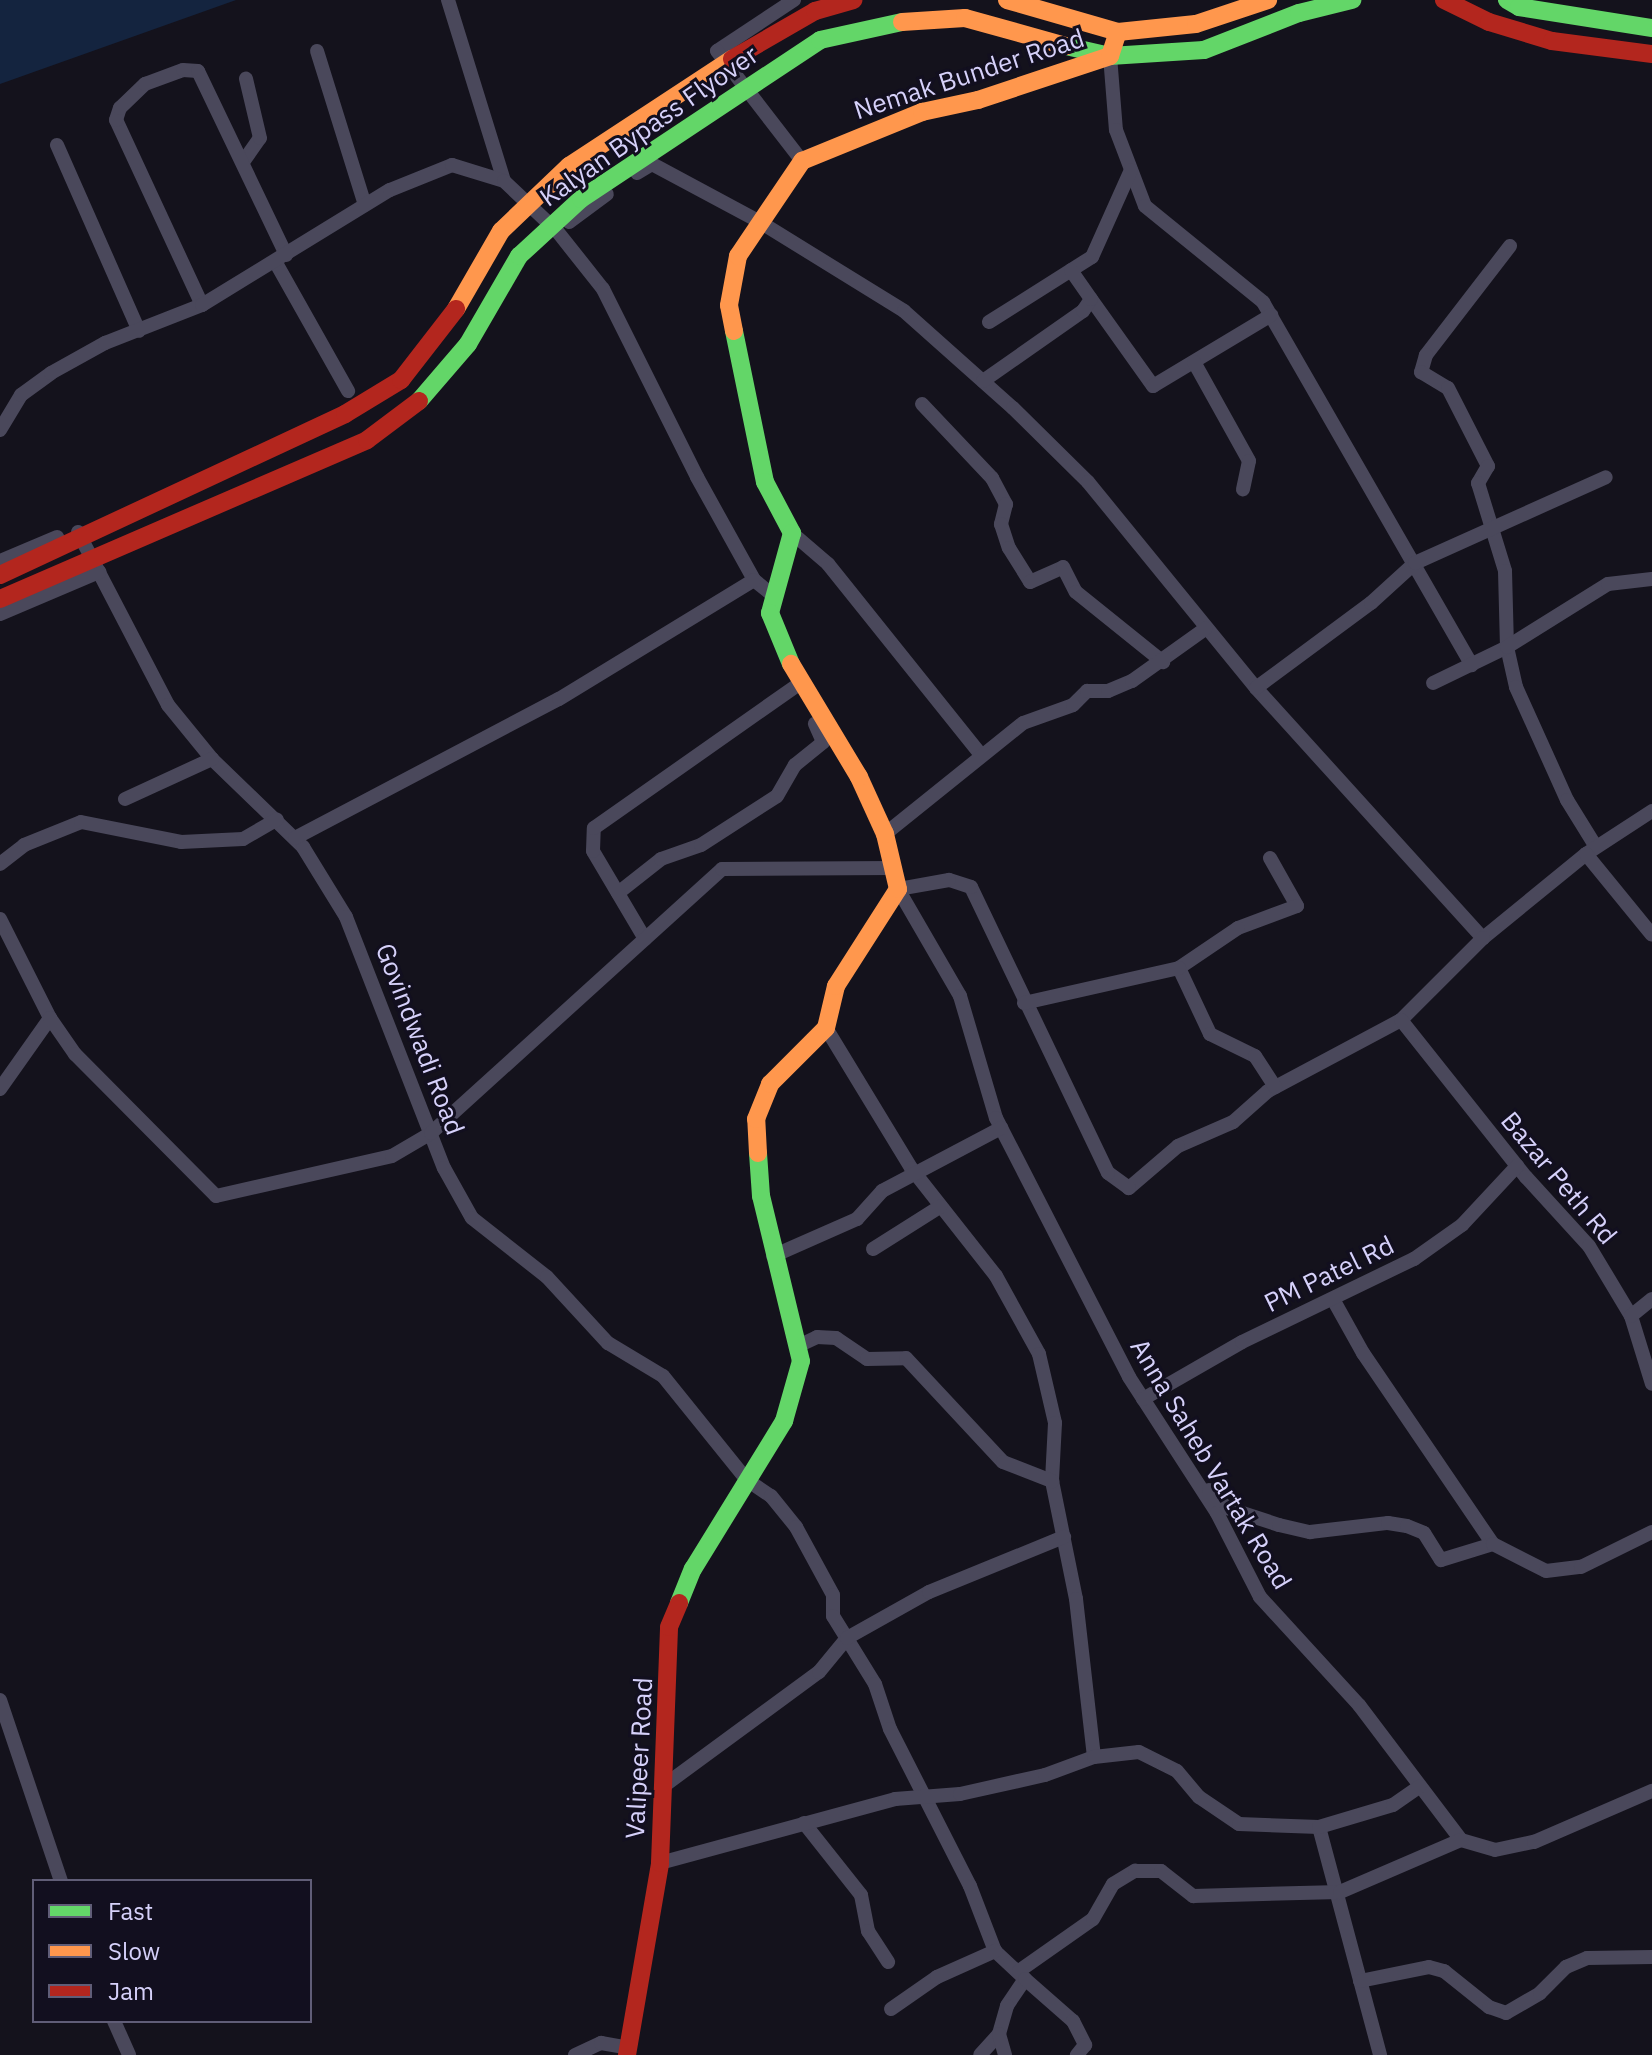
<!DOCTYPE html>
<style>
body{margin:0}
#map{position:relative;width:1652px;height:2055px;overflow:hidden;background:#14121c;font-family:"IBM Plex Sans",sans-serif}
div>[style]{position:absolute}
[style*='--x']{left:calc(var(--x)*1px);top:calc(var(--y)*1px);width:calc(var(--w)*1px);rotate:calc(var(--a)*1deg)}
.water>*{inset:0;background:#14243f}
.street>*{height:14px;margin:-7px;padding:0 7px;transform-origin:7px;border-radius:7px;background:#4a485b}
.fast>*{height:18px;margin:-9px;padding:0 9px;transform-origin:9px;border-radius:9px;background:#63d668}
.slow>*{height:18px;margin:-9px;padding:0 9px;transform-origin:9px;border-radius:9px;background:#ff974d}
.jam>*{height:18px;margin:-9px;padding:0 9px;transform-origin:9px;border-radius:9px;background:#b3261e}
.fast-bridge>*{height:18px;margin:-9px;padding:0 9px;transform-origin:9px;border-radius:9px;background:#63d668}
.slow-bridge>*{height:18px;margin:-9px;padding:0 9px;transform-origin:9px;border-radius:9px;background:#ff974d}
.jam-bridge>*{height:18px;margin:-9px;padding:0 9px;transform-origin:9px;border-radius:9px;background:#b3261e}
span{translate:-50% -50%;white-space:nowrap;text-align:center;line-height:1.15;-webkit-text-stroke:6px #120f1f;paint-order:stroke}
.street-label{font-size:26px;color:#d6d1fa}
.legend{position:absolute;left:32px;top:1879px;width:280px;height:144px;box-sizing:border-box;background:#120f1f;border:2px solid #605d77;margin:0;padding:10px 14px;list-style:none;font-size:24px;color:#d6d1fa}
.legend li{display:flex;align-items:center;gap:16px;height:40px}
.legend b{width:40px;border:2px solid #605d77}
</style>
<div id="map">
<div class="water">
<div style="clip-path:polygon(0 0,236px 0,0 84px)"></div>
</div>
<div class="street">
<div style="--x:448;--y:0;--w:189;--a:72.8"></div>
<div style="--x:794;--y:0;--w:92;--a:146.5"></div>
<div style="--x:717;--y:51;--w:139;--a:52.3"></div>
<div style="--x:317;--y:51;--w:161;--a:72.7"></div>
<div style="--x:1110;--y:56;--w:74;--a:85.4"></div>
<div style="--x:1116;--y:130;--w:81;--a:69.1"></div>
<div style="--x:1145;--y:206;--w:152;--a:39.1"></div>
<div style="--x:1263;--y:302;--w:419;--a:60.1"></div>
<div style="--x:57;--y:145;--w:203;--a:66.2"></div>
<div style="--x:243;--y:162;--w:29;--a:-55"></div>
<div style="--x:260;--y:138;--w:61;--a:-103.3"></div>
<div style="--x:637;--y:173;--w:17;--a:-31"></div>
<div style="--x:652;--y:164;--w:123;--a:28.2"></div>
<div style="--x:760;--y:222;--w:169;--a:31.7"></div>
<div style="--x:904;--y:311;--w:146;--a:41.7"></div>
<div style="--x:1013;--y:408;--w:105;--a:44.6"></div>
<div style="--x:1088;--y:482;--w:266;--a:50.8"></div>
<div style="--x:1256;--y:688;--w:338;--a:47.8"></div>
<div style="--x:569;--y:222;--w:47;--a:-36.4"></div>
<div style="--x:1510;--y:246;--w:138;--a:127.6"></div>
<div style="--x:1426;--y:355;--w:18;--a:106"></div>
<div style="--x:1421;--y:372;--w:31;--a:31"></div>
<div style="--x:1448;--y:388;--w:88;--a:62.9"></div>
<div style="--x:1488;--y:466;--w:20;--a:120"></div>
<div style="--x:1478;--y:483;--w:92;--a:72.9"></div>
<div style="--x:1505;--y:571;--w:76;--a:88.5"></div>
<div style="--x:1507;--y:647;--w:41;--a:77.3"></div>
<div style="--x:1516;--y:687;--w:124;--a:65.7"></div>
<div style="--x:1567;--y:800;--w:55;--a:58.3"></div>
<div style="--x:276;--y:263;--w:147;--a:60.6"></div>
<div style="--x:1091;--y:299;--w:107;--a:54.5"></div>
<div style="--x:1153;--y:386;--w:138;--a:-31"></div>
<div style="--x:202;--y:305;--w:204;--a:-114.9"></div>
<div style="--x:116;--y:120;--w:13;--a:-72"></div>
<div style="--x:120;--y:108;--w:35;--a:-44"></div>
<div style="--x:145;--y:84;--w:40;--a:-20.2"></div>
<div style="--x:183;--y:70;--w:15;--a:4"></div>
<div style="--x:198;--y:71;--w:204;--a:64.4"></div>
<div style="--x:989;--y:322;--w:122;--a:-32.3"></div>
<div style="--x:1092;--y:257;--w:95;--a:-65.9"></div>
<div style="--x:1194;--y:362;--w:113;--a:60.9"></div>
<div style="--x:1249;--y:461;--w:29;--a:102"></div>
<div style="--x:983;--y:381;--w:122;--a:-35"></div>
<div style="--x:1083;--y:311;--w:14;--a:-56"></div>
<div style="--x:1091;--y:299;--w:35;--a:-125"></div>
<div style="--x:922;--y:404;--w:102;--a:46.6"></div>
<div style="--x:992;--y:478;--w:30;--a:62"></div>
<div style="--x:1006;--y:504;--w:21;--a:104"></div>
<div style="--x:1001;--y:524;--w:25;--a:72"></div>
<div style="--x:1009;--y:548;--w:40;--a:58"></div>
<div style="--x:1030;--y:582;--w:36;--a:-24"></div>
<div style="--x:1063;--y:567;--w:28;--a:63"></div>
<div style="--x:1076;--y:592;--w:112;--a:38.8"></div>
<div style="--x:0;--y:430;--w:41;--a:-59"></div>
<div style="--x:21;--y:395;--w:37;--a:-36"></div>
<div style="--x:51;--y:373;--w:62;--a:-29.1"></div>
<div style="--x:105;--y:343;--w:104;--a:-21.4"></div>
<div style="--x:202;--y:305;--w:220;--a:-31.5"></div>
<div style="--x:390;--y:190;--w:67;--a:-22"></div>
<div style="--x:452;--y:165;--w:54;--a:17.1"></div>
<div style="--x:504;--y:181;--w:73;--a:43.3"></div>
<div style="--x:557;--y:231;--w:74;--a:51.6"></div>
<div style="--x:603;--y:289;--w:210;--a:63.4"></div>
<div style="--x:697;--y:477;--w:118;--a:61"></div>
<div style="--x:754;--y:580;--w:27;--a:39"></div>
<div style="--x:78;--y:532;--w:195;--a:62.5"></div>
<div style="--x:168;--y:705;--w:70;--a:50.8"></div>
<div style="--x:212;--y:759;--w:127;--a:44"></div>
<div style="--x:303;--y:847;--w:82;--a:58.4"></div>
<div style="--x:346;--y:917;--w:269;--a:68.7"></div>
<div style="--x:444;--y:1168;--w:57;--a:60.8"></div>
<div style="--x:472;--y:1218;--w:95;--a:38.2"></div>
<div style="--x:547;--y:1277;--w:90;--a:47.3"></div>
<div style="--x:608;--y:1343;--w:64;--a:31"></div>
<div style="--x:663;--y:1376;--w:134;--a:51.1"></div>
<div style="--x:747;--y:1480;--w:29;--a:34"></div>
<div style="--x:771;--y:1496;--w:40;--a:51"></div>
<div style="--x:796;--y:1527;--w:77;--a:61.4"></div>
<div style="--x:833;--y:1595;--w:21;--a:90"></div>
<div style="--x:833;--y:1616;--w:80;--a:58.3"></div>
<div style="--x:875;--y:1684;--w:47;--a:71.6"></div>
<div style="--x:890;--y:1729;--w:176;--a:63"></div>
<div style="--x:970;--y:1886;--w:70;--a:69"></div>
<div style="--x:995;--y:1951;--w:41;--a:43"></div>
<div style="--x:1025;--y:1979;--w:32;--a:124"></div>
<div style="--x:1007;--y:2006;--w:29;--a:106"></div>
<div style="--x:999;--y:2034;--w:28;--a:132"></div>
<div style="--x:792;--y:533;--w:48;--a:40.7"></div>
<div style="--x:828;--y:564;--w:245;--a:51.3"></div>
<div style="--x:0;--y:561;--w:62;--a:-22.8"></div>
<div style="--x:0;--y:614;--w:108;--a:-23"></div>
<div style="--x:1433;--y:683;--w:82;--a:-25.9"></div>
<div style="--x:1507;--y:647;--w:119;--a:-32"></div>
<div style="--x:1608;--y:584;--w:44;--a:-6.5"></div>
<div style="--x:1256;--y:688;--w:143;--a:-36.5"></div>
<div style="--x:1371;--y:603;--w:59;--a:-42.3"></div>
<div style="--x:1415;--y:563;--w:209;--a:-24.2"></div>
<div style="--x:125;--y:799;--w:96;--a:-24.7"></div>
<div style="--x:1652;--y:811;--w:79;--a:146.9"></div>
<div style="--x:1586;--y:854;--w:133;--a:140.8"></div>
<div style="--x:1483;--y:938;--w:116;--a:135"></div>
<div style="--x:1401;--y:1020;--w:151;--a:151.9"></div>
<div style="--x:1268;--y:1091;--w:47;--a:138.5"></div>
<div style="--x:1233;--y:1122;--w:60;--a:156.4"></div>
<div style="--x:1178;--y:1146;--w:65;--a:139.4"></div>
<div style="--x:1129;--y:1188;--w:26;--a:-144"></div>
<div style="--x:1108;--y:1173;--w:317;--a:-115.6"></div>
<div style="--x:971;--y:887;--w:23;--a:-162"></div>
<div style="--x:949;--y:880;--w:52;--a:170"></div>
<div style="--x:898;--y:889;--w:124;--a:59.9"></div>
<div style="--x:960;--y:996;--w:127;--a:73.6"></div>
<div style="--x:996;--y:1118;--w:291;--a:62.8"></div>
<div style="--x:1129;--y:1377;--w:162;--a:57.1"></div>
<div style="--x:1217;--y:1513;--w:94;--a:62.9"></div>
<div style="--x:1260;--y:1597;--w:147;--a:47.5"></div>
<div style="--x:1359;--y:1705;--w:169;--a:52.9"></div>
<div style="--x:1461;--y:1840;--w:35;--a:16"></div>
<div style="--x:1495;--y:1850;--w:40;--a:-12"></div>
<div style="--x:1534;--y:1842;--w:129;--a:-23.4"></div>
<div style="--x:885;--y:834;--w:177;--a:-38.8"></div>
<div style="--x:1023;--y:723;--w:53;--a:-19.8"></div>
<div style="--x:1073;--y:705;--w:20;--a:-45"></div>
<div style="--x:1087;--y:691;--w:21;--a:0"></div>
<div style="--x:1108;--y:691;--w:26;--a:-23"></div>
<div style="--x:1132;--y:681;--w:90;--a:-35.5"></div>
<div style="--x:295;--y:838;--w:298;--a:-27.8"></div>
<div style="--x:559;--y:699;--w:228;--a:-31.4"></div>
<div style="--x:1586;--y:854;--w:104;--a:50.8"></div>
<div style="--x:1270;--y:858;--w:55;--a:60.6"></div>
<div style="--x:1297;--y:906;--w:63;--a:159.6"></div>
<div style="--x:1238;--y:928;--w:71;--a:145.9"></div>
<div style="--x:1179;--y:968;--w:73;--a:64.8"></div>
<div style="--x:1210;--y:1034;--w:50;--a:26.1"></div>
<div style="--x:1255;--y:1056;--w:37;--a:57"></div>
<div style="--x:0;--y:864;--w:31;--a:-38"></div>
<div style="--x:24;--y:845;--w:61;--a:-22"></div>
<div style="--x:81;--y:822;--w:102;--a:11.3"></div>
<div style="--x:181;--y:842;--w:62;--a:-2.8"></div>
<div style="--x:243;--y:839;--w:39;--a:-30"></div>
<div style="--x:618;--y:893;--w:55;--a:-38.3"></div>
<div style="--x:661;--y:859;--w:42;--a:-19.3"></div>
<div style="--x:701;--y:845;--w:90;--a:-32.8"></div>
<div style="--x:777;--y:796;--w:36;--a:-60"></div>
<div style="--x:795;--y:765;--w:36;--a:-39"></div>
<div style="--x:823;--y:742;--w:20;--a:-114"></div>
<div style="--x:0;--y:919;--w:111;--a:63.2"></div>
<div style="--x:645;--y:939;--w:102;--a:-120.6"></div>
<div style="--x:593;--y:851;--w:23;--a:-88"></div>
<div style="--x:594;--y:828;--w:251;--a:-35.1"></div>
<div style="--x:1024;--y:1003;--w:159;--a:-12.7"></div>
<div style="--x:1401;--y:1020;--w:201;--a:51.5"></div>
<div style="--x:1526;--y:1177;--w:93;--a:47.6"></div>
<div style="--x:1589;--y:1246;--w:82;--a:59"></div>
<div style="--x:1631;--y:1316;--w:71;--a:72.8"></div>
<div style="--x:826;--y:1028;--w:164;--a:58.7"></div>
<div style="--x:911;--y:1168;--w:137;--a:51.8"></div>
<div style="--x:996;--y:1276;--w:89;--a:61.1"></div>
<div style="--x:1039;--y:1354;--w:71;--a:76.9"></div>
<div style="--x:1055;--y:1423;--w:58;--a:93"></div>
<div style="--x:1052;--y:1481;--w:120;--a:78.5"></div>
<div style="--x:1076;--y:1599;--w:159;--a:83.5"></div>
<div style="--x:0;--y:1089;--w:87;--a:-54.8"></div>
<div style="--x:50;--y:1018;--w:44;--a:55.2"></div>
<div style="--x:75;--y:1054;--w:200;--a:45.2"></div>
<div style="--x:216;--y:1196;--w:180;--a:-12.8"></div>
<div style="--x:392;--y:1156;--w:45;--a:-30.5"></div>
<div style="--x:431;--y:1133;--w:393;--a:-42.2"></div>
<div style="--x:722;--y:869;--w:171;--a:-0.3"></div>
<div style="--x:873;--y:1249;--w:80;--a:-32.3"></div>
<div style="--x:773;--y:1256;--w:92;--a:-23.8"></div>
<div style="--x:857;--y:1219;--w:38;--a:-48"></div>
<div style="--x:882;--y:1191;--w:135;--a:-27.9"></div>
<div style="--x:1334;--y:1301;--w:60;--a:60.9"></div>
<div style="--x:1363;--y:1353;--w:231;--a:55.8"></div>
<div style="--x:1631;--y:1316;--w:27;--a:-39"></div>
<div style="--x:800;--y:1345;--w:19;--a:-25"></div>
<div style="--x:817;--y:1337;--w:19;--a:3"></div>
<div style="--x:836;--y:1338;--w:37;--a:34"></div>
<div style="--x:867;--y:1359;--w:39;--a:-1"></div>
<div style="--x:906;--y:1358;--w:142;--a:47"></div>
<div style="--x:1003;--y:1462;--w:53;--a:21.2"></div>
<div style="--x:1143;--y:1399;--w:114;--a:-29.9"></div>
<div style="--x:1242;--y:1342;--w:191;--a:-25.8"></div>
<div style="--x:1414;--y:1259;--w:59;--a:-35.3"></div>
<div style="--x:1462;--y:1225;--w:81;--a:-47"></div>
<div style="--x:1209;--y:1490;--w:25;--a:45"></div>
<div style="--x:1227;--y:1508;--w:55;--a:18.1"></div>
<div style="--x:1279;--y:1525;--w:32;--a:13"></div>
<div style="--x:1310;--y:1532;--w:79;--a:-6.6"></div>
<div style="--x:1388;--y:1523;--w:19;--a:9"></div>
<div style="--x:1407;--y:1526;--w:18;--a:22"></div>
<div style="--x:1424;--y:1533;--w:32;--a:58"></div>
<div style="--x:1441;--y:1560;--w:54;--a:-17.1"></div>
<div style="--x:1493;--y:1544;--w:59;--a:27"></div>
<div style="--x:1546;--y:1571;--w:35;--a:-7"></div>
<div style="--x:1581;--y:1567;--w:79;--a:-26.2"></div>
<div style="--x:0;--y:1700;--w:191;--a:71.4"></div>
<div style="--x:665;--y:1785;--w:191;--a:-36.3"></div>
<div style="--x:819;--y:1672;--w:44;--a:-50.5"></div>
<div style="--x:847;--y:1638;--w:94;--a:-29.3"></div>
<div style="--x:929;--y:1592;--w:146;--a:-22.2"></div>
<div style="--x:804;--y:1823;--w:92;--a:51.6"></div>
<div style="--x:861;--y:1895;--w:37;--a:79"></div>
<div style="--x:868;--y:1931;--w:37;--a:57"></div>
<div style="--x:1319;--y:1827;--w:236;--a:75"></div>
<div style="--x:660;--y:1863;--w:244;--a:-15.2"></div>
<div style="--x:895;--y:1799;--w:65;--a:-4.4"></div>
<div style="--x:960;--y:1794;--w:87;--a:-12.6"></div>
<div style="--x:1045;--y:1775;--w:52;--a:-20.2"></div>
<div style="--x:1094;--y:1757;--w:45;--a:-6.3"></div>
<div style="--x:1139;--y:1752;--w:42;--a:26.6"></div>
<div style="--x:1177;--y:1771;--w:34;--a:50"></div>
<div style="--x:1199;--y:1797;--w:48;--a:34"></div>
<div style="--x:1239;--y:1824;--w:80;--a:2.1"></div>
<div style="--x:1319;--y:1827;--w:77;--a:-16.6"></div>
<div style="--x:1393;--y:1805;--w:32;--a:-35"></div>
<div style="--x:1019;--y:1971;--w:90;--a:-35.1"></div>
<div style="--x:1093;--y:1919;--w:40;--a:-60.3"></div>
<div style="--x:1113;--y:1884;--w:26;--a:-31"></div>
<div style="--x:1135;--y:1871;--w:26;--a:0"></div>
<div style="--x:1161;--y:1871;--w:41;--a:38"></div>
<div style="--x:1193;--y:1896;--w:147;--a:-1.6"></div>
<div style="--x:1340;--y:1892;--w:132;--a:-23.3"></div>
<div style="--x:1025;--y:1979;--w:64;--a:41.2"></div>
<div style="--x:1073;--y:2021;--w:27;--a:63"></div>
<div style="--x:1085;--y:2045;--w:13;--a:129"></div>
<div style="--x:1360;--y:1981;--w:70;--a:-11.5"></div>
<div style="--x:1429;--y:1967;--w:16;--a:15"></div>
<div style="--x:1444;--y:1971;--w:58;--a:38.7"></div>
<div style="--x:1489;--y:2007;--w:18;--a:19"></div>
<div style="--x:1506;--y:2013;--w:39;--a:-30"></div>
<div style="--x:1540;--y:1993;--w:37;--a:-45"></div>
<div style="--x:1566;--y:1967;--w:23;--a:-23"></div>
<div style="--x:1587;--y:1958;--w:65;--a:-0.9"></div>
<div style="--x:891;--y:2009;--w:56;--a:-34.8"></div>
<div style="--x:937;--y:1977;--w:64;--a:-24.1"></div>
<div style="--x:114;--y:2021;--w:37;--a:66"></div>
<div style="--x:999;--y:2034;--w:22;--a:74"></div>
<div style="--x:575;--y:2055;--w:29;--a:-25"></div>
<div style="--x:601;--y:2043;--w:27;--a:10"></div>
</div>
<div class="fast">
<div style="--x:1507;--y:0;--w:14;--a:30"></div>
<div style="--x:1519;--y:7;--w:135;--a:9"></div>
<div style="--x:1066;--y:46;--w:45;--a:12.8"></div>
<div style="--x:1110;--y:56;--w:94;--a:-3.7"></div>
<div style="--x:1204;--y:50;--w:102;--a:-21.3"></div>
<div style="--x:1299;--y:13;--w:55;--a:-13.8"></div>
<div style="--x:734;--y:331;--w:154;--a:78.4"></div>
<div style="--x:765;--y:482;--w:58;--a:62.1"></div>
<div style="--x:792;--y:533;--w:83;--a:105.4"></div>
<div style="--x:770;--y:613;--w:55;--a:67.6"></div>
<div style="--x:679;--y:1603;--w:37;--a:-68"></div>
<div style="--x:693;--y:1569;--w:174;--a:-58.4"></div>
<div style="--x:784;--y:1421;--w:62;--a:-74.2"></div>
<div style="--x:801;--y:1361;--w:170;--a:-103.6"></div>
<div style="--x:761;--y:1196;--w:43;--a:-94"></div>
</div>
<div class="slow">
<div style="--x:1007;--y:0;--w:116;--a:16.1"></div>
<div style="--x:1118;--y:32;--w:78;--a:-5.9"></div>
<div style="--x:1196;--y:24;--w:76;--a:-18.4"></div>
<div style="--x:734;--y:331;--w:26;--a:-101"></div>
<div style="--x:729;--y:305;--w:50;--a:-79.6"></div>
<div style="--x:738;--y:256;--w:115;--a:-56"></div>
<div style="--x:802;--y:161;--w:130;--a:-22.2"></div>
<div style="--x:922;--y:112;--w:57;--a:-12.1"></div>
<div style="--x:978;--y:100;--w:139;--a:-18.4"></div>
<div style="--x:1110;--y:56;--w:25;--a:-72"></div>
<div style="--x:758;--y:1153;--w:34;--a:-93"></div>
<div style="--x:756;--y:1119;--w:38;--a:-68"></div>
<div style="--x:770;--y:1084;--w:79;--a:-45"></div>
<div style="--x:826;--y:1028;--w:43;--a:-76.6"></div>
<div style="--x:836;--y:986;--w:115;--a:-57.4"></div>
<div style="--x:898;--y:889;--w:57;--a:-103.3"></div>
<div style="--x:885;--y:834;--w:63;--a:-114.5"></div>
<div style="--x:859;--y:777;--w:132;--a:-121"></div>
</div>
<div class="jam">
<div style="--x:1444;--y:0;--w:50;--a:26.1"></div>
<div style="--x:1489;--y:22;--w:66;--a:16.8"></div>
<div style="--x:1552;--y:41;--w:101;--a:7.4"></div>
<div style="--x:627;--y:2055;--w:195;--a:-80.2"></div>
<div style="--x:660;--y:1863;--w:236;--a:-87.8"></div>
<div style="--x:669;--y:1627;--w:26;--a:-67"></div>
</div>
<div class="fast-bridge">
<div style="--x:419;--y:401;--w:75;--a:-49.3"></div>
<div style="--x:468;--y:344;--w:102;--a:-59.9"></div>
<div style="--x:519;--y:256;--w:84;--a:-42.6"></div>
<div style="--x:581;--y:199;--w:287;--a:-33.6"></div>
<div style="--x:820;--y:40;--w:84;--a:-12.4"></div>
</div>
<div class="slow-bridge">
<div style="--x:902;--y:22;--w:63;--a:-3.6"></div>
<div style="--x:965;--y:18;--w:105;--a:15.5"></div>
<div style="--x:456;--y:309;--w:90;--a:-60"></div>
<div style="--x:501;--y:231;--w:94;--a:-43.7"></div>
<div style="--x:569;--y:166;--w:195;--a:-33.3"></div>
</div>
<div class="jam-bridge">
<div style="--x:732;--y:59;--w:96;--a:-30"></div>
<div style="--x:815;--y:11;--w:40;--a:-16"></div>
<div style="--x:0;--y:575;--w:381;--a:-25"></div>
<div style="--x:345;--y:414;--w:66;--a:-31.3"></div>
<div style="--x:401;--y:380;--w:90;--a:-52.2"></div>
<div style="--x:0;--y:599;--w:400;--a:-23.4"></div>
<div style="--x:367;--y:440;--w:65;--a:-36.9"></div>
</div>
<div class="street-label">
<span style="left:969px;top:74px;rotate:-18deg">Nemak Bunder Road</span>
<span style="left:649px;top:126px;rotate:-35deg">Kalyan Bypass Flyover</span>
<span style="left:420px;top:1039px;rotate:69deg">Govindwadi Road</span>
<span style="left:1559px;top:1178px;rotate:50deg">Bazar Peth Rd</span>
<span style="left:1329px;top:1274px;rotate:-26deg">PM Patel Rd</span>
<span style="left:1211px;top:1464px;rotate:59deg">Anna Saheb Vartak Road</span>
<span style="left:639px;top:1758px;rotate:-87deg">Valipeer Road</span>
</div>
<ul class="legend">
<li><b style="height:10px;background:#63d668"></b>Fast</li>
<li><b style="height:10px;background:#ff974d"></b>Slow</li>
<li><b style="height:10px;background:#b3261e"></b>Jam</li>
</ul>
</div>
